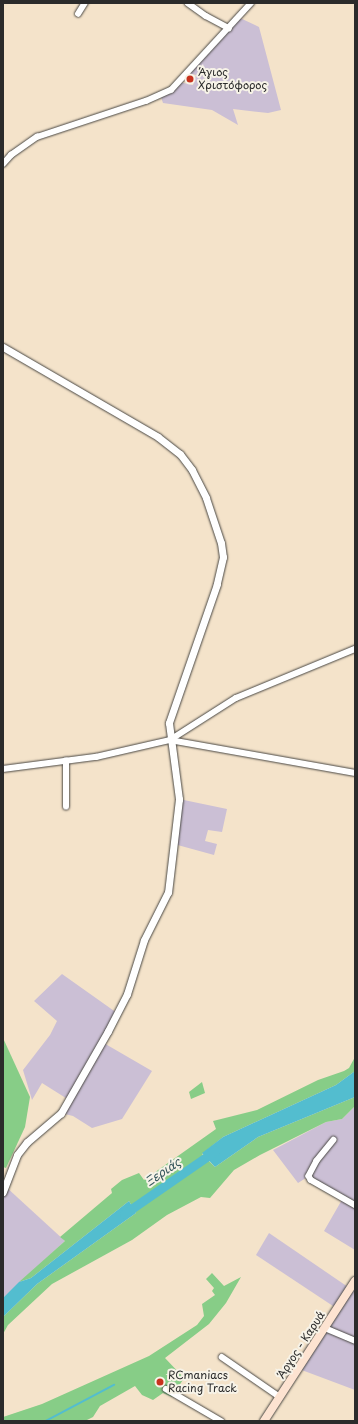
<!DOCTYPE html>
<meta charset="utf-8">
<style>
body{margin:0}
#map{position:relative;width:358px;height:1424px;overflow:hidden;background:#f4e3ca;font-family:"Playpen Sans",sans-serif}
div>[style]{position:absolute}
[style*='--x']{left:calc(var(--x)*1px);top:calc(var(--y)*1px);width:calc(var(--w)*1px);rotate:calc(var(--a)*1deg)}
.industrial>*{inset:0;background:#cbbfd5}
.green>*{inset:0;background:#87cd87}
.water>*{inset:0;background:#53bdcf}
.stream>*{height:1.5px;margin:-0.75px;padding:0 0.75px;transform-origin:0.75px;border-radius:0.75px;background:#53bdcf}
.river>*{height:9px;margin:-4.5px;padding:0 4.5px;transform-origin:4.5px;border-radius:4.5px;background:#53bdcf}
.roads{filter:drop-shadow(0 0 1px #494743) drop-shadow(0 0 1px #494743)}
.minor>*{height:5.5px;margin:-2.75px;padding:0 2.75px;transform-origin:2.75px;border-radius:2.75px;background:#fff}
.tertiary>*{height:7px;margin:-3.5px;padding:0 3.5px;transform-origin:3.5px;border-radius:3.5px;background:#fff}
.secondary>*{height:8px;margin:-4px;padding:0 4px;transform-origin:4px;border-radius:4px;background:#fde3d1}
.dots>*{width:11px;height:11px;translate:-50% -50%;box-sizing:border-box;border:2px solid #f7f3e8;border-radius:50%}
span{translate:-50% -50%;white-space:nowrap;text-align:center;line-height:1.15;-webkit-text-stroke:4px #f7f3e8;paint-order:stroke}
.poi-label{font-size:11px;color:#2b2b2b}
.left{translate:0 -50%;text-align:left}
.street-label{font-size:11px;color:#2b2b2b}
.water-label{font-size:12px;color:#37575c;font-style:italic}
.frame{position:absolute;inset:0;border:4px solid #2b2b2b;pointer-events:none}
</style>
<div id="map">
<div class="industrial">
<div style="clip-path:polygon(238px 17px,259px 27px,281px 110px,268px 113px,233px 109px,238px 125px,212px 110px,163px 103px,160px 94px,179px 82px,193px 85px,196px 75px,187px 73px)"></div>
<div style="clip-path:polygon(179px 799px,227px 809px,222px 832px,208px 830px,205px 841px,217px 844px,214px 855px,174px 844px)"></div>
<div style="clip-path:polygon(62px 974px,117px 1013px,102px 1042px,152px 1071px,122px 1119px,92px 1128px,73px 1116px,61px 1113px,69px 1100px,42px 1083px,32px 1100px,23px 1070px,50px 1035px,57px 1021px,34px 1001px)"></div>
<div style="clip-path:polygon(355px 1106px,355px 1250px,324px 1231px,343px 1198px,309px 1176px,298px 1183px,273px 1150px,326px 1122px,342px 1119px)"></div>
<div style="clip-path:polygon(5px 1186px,65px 1241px,3px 1298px,3px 1192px)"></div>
<div style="clip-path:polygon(269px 1233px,348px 1287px,336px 1308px,256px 1255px)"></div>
<div style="clip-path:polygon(352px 1289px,355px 1292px,355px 1390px,299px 1369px)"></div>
</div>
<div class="green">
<div style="clip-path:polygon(3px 1038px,30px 1097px,25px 1127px,6px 1168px,3px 1167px)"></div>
<div style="clip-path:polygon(355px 1057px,355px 1071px,336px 1085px,223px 1137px,202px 1154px,215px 1167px,258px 1137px,355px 1097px,355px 1106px,342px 1119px,326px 1122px,260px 1155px,234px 1170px,210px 1198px,201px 1197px,167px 1215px,132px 1240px,52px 1284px,8px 1325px,3px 1334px,3px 1317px,37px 1284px,136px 1213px,129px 1201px,31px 1278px,19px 1282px,65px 1241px,60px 1237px,112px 1193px,111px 1189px,122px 1180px,139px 1173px,144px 1180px,216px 1129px,213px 1121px,257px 1110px,318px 1080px,344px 1071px,349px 1068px)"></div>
<div style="clip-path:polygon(202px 1082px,205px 1093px,191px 1099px,189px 1092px)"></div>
<div style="clip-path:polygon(212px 1273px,224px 1286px,241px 1277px,226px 1303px,209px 1324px,165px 1358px,184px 1378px,172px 1397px,163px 1393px,153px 1400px,142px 1395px,135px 1386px,100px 1406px,93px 1417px,85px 1421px,3px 1421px,3px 1417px,42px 1404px,149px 1356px,197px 1325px,204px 1316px,202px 1304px,215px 1295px,212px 1291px,214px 1288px,206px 1279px)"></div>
</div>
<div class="water">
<div style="clip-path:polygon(355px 1071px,355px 1097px,258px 1137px,215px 1167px,202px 1153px,223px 1137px,336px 1085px)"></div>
<div style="clip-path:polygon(129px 1201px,136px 1213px,37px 1284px,3px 1317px,3px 1298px,19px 1282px,31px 1278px)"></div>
</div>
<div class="stream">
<div style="--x:46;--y:1421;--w:77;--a:-27.9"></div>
</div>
<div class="river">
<div style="--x:124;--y:1214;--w:111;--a:-34.7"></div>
</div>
<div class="roads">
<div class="minor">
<div style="--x:188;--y:3;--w:22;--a:36"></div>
<div style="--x:206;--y:16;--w:26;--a:28"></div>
<div style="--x:78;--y:14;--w:13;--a:-58"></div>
<div style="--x:3;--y:164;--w:12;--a:-48"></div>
<div style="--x:11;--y:155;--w:32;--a:-35"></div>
<div style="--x:37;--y:137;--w:115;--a:-18.3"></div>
<div style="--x:146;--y:101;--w:27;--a:-24"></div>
<div style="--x:171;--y:90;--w:118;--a:-47.4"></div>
<div style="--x:170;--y:740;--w:188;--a:10.1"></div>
<div style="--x:3;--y:769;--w:94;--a:-7.4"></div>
<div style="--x:96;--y:757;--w:76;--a:-12.9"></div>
<div style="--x:170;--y:740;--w:78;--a:-32.5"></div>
<div style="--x:236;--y:698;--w:129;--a:-22.4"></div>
<div style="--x:66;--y:807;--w:46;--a:-90"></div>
<div style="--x:334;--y:1140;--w:27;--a:129"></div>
<div style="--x:317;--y:1161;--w:17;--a:118"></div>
<div style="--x:309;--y:1176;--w:4;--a:63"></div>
<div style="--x:311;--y:1180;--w:51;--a:29.6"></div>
<div style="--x:325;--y:1328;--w:33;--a:23"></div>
<div style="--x:222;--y:1357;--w:70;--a:34.6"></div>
<div style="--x:166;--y:1389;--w:64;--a:30.2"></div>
</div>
<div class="tertiary">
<div style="--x:3;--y:347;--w:179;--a:30.1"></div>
<div style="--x:158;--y:437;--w:28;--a:38"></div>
<div style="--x:180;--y:454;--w:20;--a:53"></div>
<div style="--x:192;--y:470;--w:31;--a:63"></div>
<div style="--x:206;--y:498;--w:47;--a:71.6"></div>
<div style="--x:221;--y:543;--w:14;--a:82"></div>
<div style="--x:223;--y:557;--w:28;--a:103"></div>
<div style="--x:217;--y:584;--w:147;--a:109.1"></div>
<div style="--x:169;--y:723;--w:77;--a:82.5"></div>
<div style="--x:179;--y:799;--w:94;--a:96.7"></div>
<div style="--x:168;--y:892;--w:54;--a:116.6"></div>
<div style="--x:144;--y:940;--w:57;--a:107.5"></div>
<div style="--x:127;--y:994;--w:42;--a:117.2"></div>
<div style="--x:108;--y:1031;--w:95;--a:119.8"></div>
<div style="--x:61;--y:1113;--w:45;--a:139.5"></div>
<div style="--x:27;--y:1142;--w:16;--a:128"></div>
<div style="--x:17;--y:1155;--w:40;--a:111"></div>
</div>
<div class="secondary">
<div style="--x:264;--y:1421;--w:167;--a:-57"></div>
</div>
</div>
<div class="dots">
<div style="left:190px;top:79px;background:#c8321e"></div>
<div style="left:160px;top:1382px;background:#c8321e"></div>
</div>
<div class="poi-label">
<span class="left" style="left:198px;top:79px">Άγιος<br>Χριστόφορος</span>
<span class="left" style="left:168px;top:1382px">RCmaniacs<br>Racing Track</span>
</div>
<div class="street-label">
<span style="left:301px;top:1345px;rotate:-57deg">Άργος - Καρυά</span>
</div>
<div class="water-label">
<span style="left:163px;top:1172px;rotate:-34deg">Ξεριάς</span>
</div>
<div class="frame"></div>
</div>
